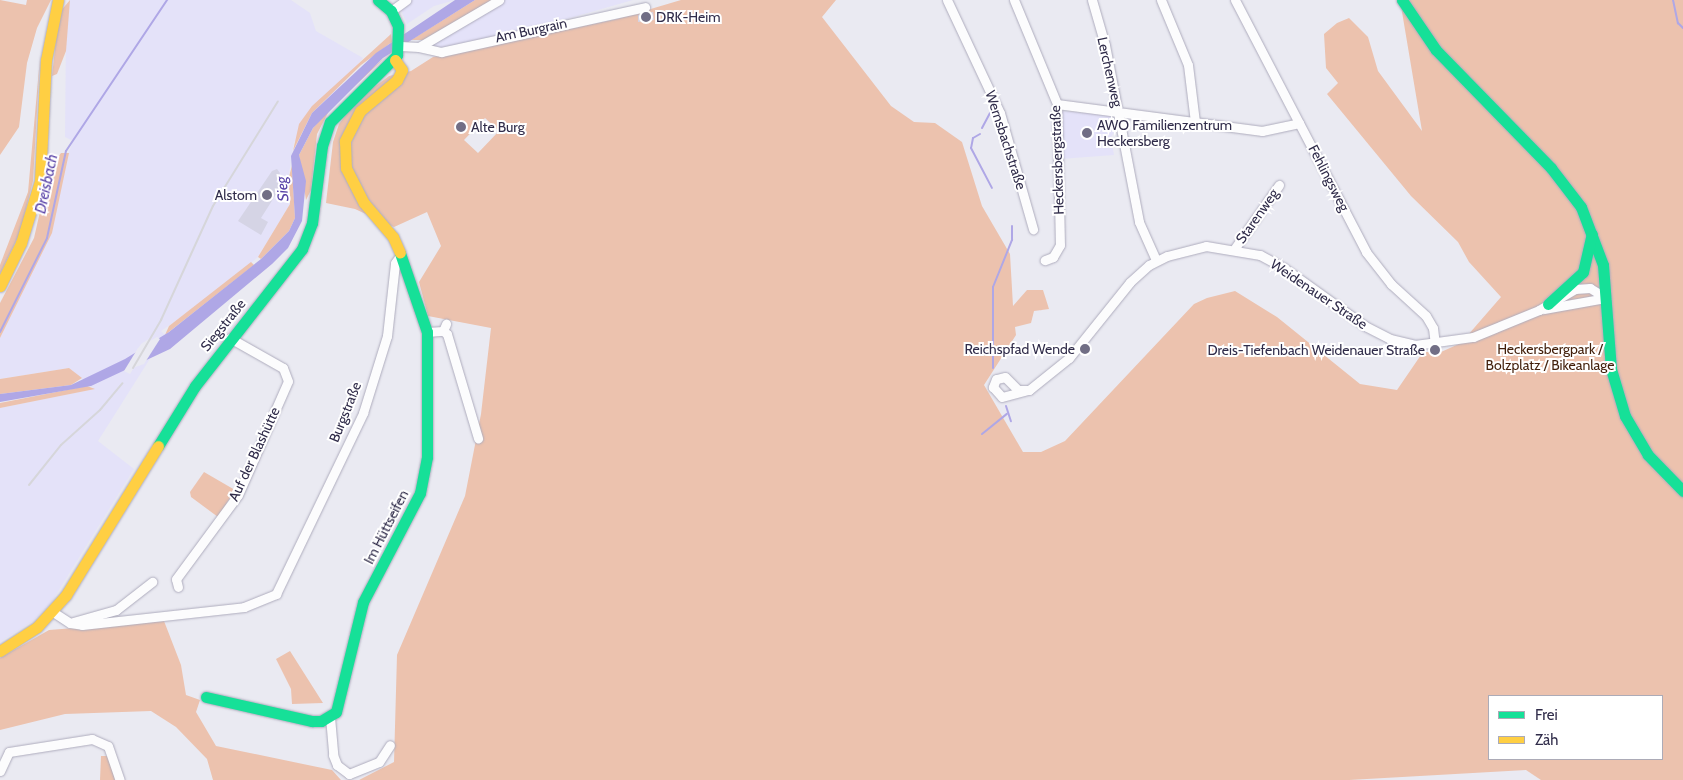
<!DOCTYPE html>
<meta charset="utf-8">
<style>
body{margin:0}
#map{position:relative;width:1683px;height:780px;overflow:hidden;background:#eaeaf2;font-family:Cabin,sans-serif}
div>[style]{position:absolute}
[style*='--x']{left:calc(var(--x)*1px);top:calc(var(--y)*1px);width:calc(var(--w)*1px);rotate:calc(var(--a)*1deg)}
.built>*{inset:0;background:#e4e2f9}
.green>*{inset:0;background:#ecc2ae}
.water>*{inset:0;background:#afa7e6}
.pier>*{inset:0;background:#eaeaf2}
.stream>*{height:2px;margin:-1px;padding:0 1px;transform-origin:1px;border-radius:1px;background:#afa7e6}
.building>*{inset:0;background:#d5d4e5}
.roads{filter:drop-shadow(0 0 1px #aeacbd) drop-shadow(0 0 1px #aeacbd)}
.street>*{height:9px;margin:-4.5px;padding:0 4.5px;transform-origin:4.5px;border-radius:4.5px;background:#fcfcfd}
.fast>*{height:11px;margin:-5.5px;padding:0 5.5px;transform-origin:5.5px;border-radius:5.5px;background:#16e098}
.slow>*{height:11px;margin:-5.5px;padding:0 5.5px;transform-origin:5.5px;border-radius:5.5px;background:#ffcf43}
.rail>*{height:2px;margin:-1px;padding:0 1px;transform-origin:1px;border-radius:1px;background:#d6d6da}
.dots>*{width:14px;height:14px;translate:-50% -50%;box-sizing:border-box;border:2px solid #fff;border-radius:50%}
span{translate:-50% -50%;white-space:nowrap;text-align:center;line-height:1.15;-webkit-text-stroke:4px #fff;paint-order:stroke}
.poi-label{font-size:14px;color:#302c4a}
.left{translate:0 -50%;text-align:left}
.right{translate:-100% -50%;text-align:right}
.street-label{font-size:14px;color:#302c4a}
.park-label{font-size:14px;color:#421f0a}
.water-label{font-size:15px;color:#5842a7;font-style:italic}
.legend{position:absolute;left:1488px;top:695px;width:175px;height:65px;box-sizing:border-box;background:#fff;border:1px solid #acabb7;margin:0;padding:6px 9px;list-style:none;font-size:15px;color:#302c4a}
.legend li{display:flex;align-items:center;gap:10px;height:25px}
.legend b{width:25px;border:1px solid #acabb7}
</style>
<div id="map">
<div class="built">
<div style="clip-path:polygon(evenodd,70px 0,291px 0,310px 13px,316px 31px,363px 58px,294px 142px,288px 180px,290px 204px,258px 257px,200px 305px,161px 331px,165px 335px,98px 441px,134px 469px,51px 603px,33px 621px,0 642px,0 408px,94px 389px,69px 368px,0 379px,0 338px,73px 141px,65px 137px,66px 32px,70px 0,153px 336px,130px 374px,124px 371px,141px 344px,153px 336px)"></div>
<div style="clip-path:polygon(411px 0,455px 0,434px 6px,407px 24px,400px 8px)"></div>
<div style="clip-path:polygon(503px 0,633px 0,433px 57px,423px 40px)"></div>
<div style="clip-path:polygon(1061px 111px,1110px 115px,1116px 130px,1111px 137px,1114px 155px,1060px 159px)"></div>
</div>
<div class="green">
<div style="clip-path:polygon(0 0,26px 5px,27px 0,51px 0,37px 28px,27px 63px,19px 127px,0 155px)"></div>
<div style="clip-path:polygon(70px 0,66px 51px,57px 74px,52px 76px,59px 13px)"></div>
<div style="clip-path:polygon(475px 0,492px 0,423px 40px,411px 40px)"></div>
<div style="clip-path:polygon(evenodd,681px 0,836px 0,822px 17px,891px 106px,914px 122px,935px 123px,962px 142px,982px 206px,1010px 254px,1013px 306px,1027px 290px,1043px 290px,1049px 309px,1034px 311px,1031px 323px,1015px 327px,1016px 335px,984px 385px,1023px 452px,1041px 452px,1065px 441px,1194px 304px,1207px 298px,1235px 291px,1277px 317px,1360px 384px,1397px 390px,1423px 352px,1441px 352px,1461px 343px,1501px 297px,1469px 262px,1458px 242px,1411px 196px,1327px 94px,1338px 83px,1326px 68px,1324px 34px,1337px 23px,1349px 18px,1368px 37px,1378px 71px,1422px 131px,1400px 0,1683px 0,1683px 780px,1541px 780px,1526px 770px,1349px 780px,359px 780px,394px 762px,397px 655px,465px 496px,481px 414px,491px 328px,428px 316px,419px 282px,441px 246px,427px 212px,394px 227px,355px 209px,326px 203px,333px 142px,339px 124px,357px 100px,389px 76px,411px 71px,433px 57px,617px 19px,681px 0,485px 118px,499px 131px,478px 153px,464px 140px,485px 118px,681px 0,1489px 696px,1662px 696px,1662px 759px,1489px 759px,1489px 696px)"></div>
<div style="clip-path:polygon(391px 34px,392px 42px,361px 65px,312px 113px,293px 151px,299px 124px,312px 106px)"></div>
<div style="clip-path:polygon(389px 54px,330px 109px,317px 134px,311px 190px,306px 200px,299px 155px,313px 128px,345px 91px)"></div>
<div style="clip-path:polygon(40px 58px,33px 181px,20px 233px,0 274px,0 265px,28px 192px)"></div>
<div style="clip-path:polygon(61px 153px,69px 153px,52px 233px,0 338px,0 303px,34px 238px,50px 168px)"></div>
<div style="clip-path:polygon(292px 166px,295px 218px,289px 231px,261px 259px,258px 257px,290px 204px,288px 180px)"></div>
<div style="clip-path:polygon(251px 262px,254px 265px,165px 335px,169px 326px)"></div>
<div style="clip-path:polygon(69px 368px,82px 378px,71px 385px,0 394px,0 379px)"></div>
<div style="clip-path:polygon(87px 386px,95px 389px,0 408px,0 403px)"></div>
<div style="clip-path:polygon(204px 472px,235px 490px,218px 517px,191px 497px,190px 492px)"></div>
<div style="clip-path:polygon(164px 621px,181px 665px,186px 695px,200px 700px,196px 712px,216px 746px,332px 770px,341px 780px,213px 780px,207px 759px,176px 727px,151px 711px,65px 714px,0 730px,0 658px,49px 630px)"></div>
<div style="clip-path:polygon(290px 651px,323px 703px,292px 704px,291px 689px,276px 659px)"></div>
<div style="clip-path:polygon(101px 756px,109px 756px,115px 780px,100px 780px)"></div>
</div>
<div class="water">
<div style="clip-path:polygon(455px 0,475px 0,383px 58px,313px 128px,299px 155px,306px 181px,302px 221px,288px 248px,272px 264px,170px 349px,91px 386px,0 402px,0 394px,71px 385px,125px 359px,169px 332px,261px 259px,289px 231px,295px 218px,291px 156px,312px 113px,376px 53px)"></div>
</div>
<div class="pier">
<div style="clip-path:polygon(157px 337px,160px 339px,144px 364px,124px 371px,138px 348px)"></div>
</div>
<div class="stream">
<div style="--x:1673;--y:0;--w:24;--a:78"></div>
<div style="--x:1678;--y:23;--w:7;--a:45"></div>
<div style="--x:982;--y:128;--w:21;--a:-62"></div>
<div style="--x:980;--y:134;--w:8;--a:150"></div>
<div style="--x:973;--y:138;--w:10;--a:101"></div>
<div style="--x:971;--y:148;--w:45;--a:62.3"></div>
<div style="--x:0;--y:332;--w:105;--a:-63.4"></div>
<div style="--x:47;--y:238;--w:89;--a:-77.7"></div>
<div style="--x:66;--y:151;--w:182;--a:-56.2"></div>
<div style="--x:993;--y:368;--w:81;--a:-90"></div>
<div style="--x:993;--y:287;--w:51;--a:-68"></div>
<div style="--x:1012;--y:240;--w:14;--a:-90"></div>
<div style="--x:1006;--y:406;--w:16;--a:72"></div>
<div style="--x:982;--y:434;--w:32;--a:-39"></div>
</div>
<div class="building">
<div style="clip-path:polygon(653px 12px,654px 20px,638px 22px,638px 15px)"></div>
<div style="clip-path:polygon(277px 169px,280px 173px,276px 182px,282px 185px,261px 218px,268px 222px,261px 235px,238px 221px,272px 171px)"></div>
</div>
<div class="roads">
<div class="street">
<div style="--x:947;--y:0;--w:125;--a:64.9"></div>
<div style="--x:1000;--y:113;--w:121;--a:74.1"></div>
<div style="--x:1014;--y:0;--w:113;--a:67.5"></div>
<div style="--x:1057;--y:104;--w:141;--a:88.8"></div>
<div style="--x:1060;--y:245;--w:14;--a:120"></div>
<div style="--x:1053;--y:257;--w:9;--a:159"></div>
<div style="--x:1092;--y:0;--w:47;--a:73.9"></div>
<div style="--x:1105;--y:45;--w:180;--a:79.1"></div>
<div style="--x:1139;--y:222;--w:42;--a:65.9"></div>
<div style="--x:1161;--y:0;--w:70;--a:67.4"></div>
<div style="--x:1188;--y:65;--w:57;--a:83"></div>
<div style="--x:1235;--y:0;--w:284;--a:62.5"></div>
<div style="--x:1366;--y:252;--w:41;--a:52"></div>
<div style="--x:1391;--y:284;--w:47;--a:42.4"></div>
<div style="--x:1426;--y:316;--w:14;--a:60"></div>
<div style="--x:1433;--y:328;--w:17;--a:83"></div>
<div style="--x:391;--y:11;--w:19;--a:-36"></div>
<div style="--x:400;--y:46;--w:19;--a:3"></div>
<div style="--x:419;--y:47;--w:93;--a:-30.4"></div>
<div style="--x:419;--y:47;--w:23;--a:13"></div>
<div style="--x:441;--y:52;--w:209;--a:-12.4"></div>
<div style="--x:1057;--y:104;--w:207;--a:7.5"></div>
<div style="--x:1262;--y:131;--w:38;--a:-12"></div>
<div style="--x:1235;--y:248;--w:77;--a:-55.1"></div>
<div style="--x:1544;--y:309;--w:63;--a:-10.1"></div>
<div style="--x:443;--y:331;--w:5;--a:37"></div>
<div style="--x:447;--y:334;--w:109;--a:73.4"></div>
<div style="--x:427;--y:332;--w:16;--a:-4"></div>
<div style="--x:443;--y:331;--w:8;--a:-67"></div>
<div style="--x:1029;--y:390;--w:11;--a:180"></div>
<div style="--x:1018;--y:390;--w:18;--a:-135"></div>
<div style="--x:1005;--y:377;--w:9;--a:167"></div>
<div style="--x:996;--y:379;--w:9;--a:111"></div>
<div style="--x:993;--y:387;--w:13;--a:48"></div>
<div style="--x:1002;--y:397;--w:28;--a:-15"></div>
<div style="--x:1029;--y:390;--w:51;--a:-38.7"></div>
<div style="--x:1069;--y:358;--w:97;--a:-51.2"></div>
<div style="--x:1130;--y:282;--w:25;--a:-42"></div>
<div style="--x:1149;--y:265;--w:20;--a:-27"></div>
<div style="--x:1167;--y:256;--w:40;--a:-14.4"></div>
<div style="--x:1206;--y:246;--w:55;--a:9.5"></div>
<div style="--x:1260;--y:255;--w:27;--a:28"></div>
<div style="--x:1284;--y:268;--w:100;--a:35.6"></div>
<div style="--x:1365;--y:326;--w:28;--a:27"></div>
<div style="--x:1390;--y:339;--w:26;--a:13"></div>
<div style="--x:1415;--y:345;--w:59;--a:-7.9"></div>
<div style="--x:1473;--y:337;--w:71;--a:-22.2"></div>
<div style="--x:1539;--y:310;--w:42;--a:-30.3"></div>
<div style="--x:1575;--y:289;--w:15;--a:-4"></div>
<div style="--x:1590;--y:288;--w:19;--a:32"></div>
<div style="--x:178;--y:587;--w:8;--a:-104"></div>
<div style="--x:176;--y:579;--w:104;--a:-53.6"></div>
<div style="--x:238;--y:495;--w:124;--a:-66.3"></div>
<div style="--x:288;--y:381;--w:14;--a:-111"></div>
<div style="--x:283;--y:368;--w:61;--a:-150.5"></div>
<div style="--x:53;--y:612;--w:20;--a:33"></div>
<div style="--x:70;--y:623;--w:12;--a:9"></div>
<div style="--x:82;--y:625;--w:163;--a:-6.3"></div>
<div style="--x:244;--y:607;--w:35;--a:-22"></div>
<div style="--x:276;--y:594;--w:201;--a:-64.3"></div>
<div style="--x:363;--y:413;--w:81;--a:-72.7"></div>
<div style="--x:387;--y:336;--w:73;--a:-83.7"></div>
<div style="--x:395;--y:263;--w:9;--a:-54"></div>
<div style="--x:73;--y:622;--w:45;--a:-15.6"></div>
<div style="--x:116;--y:610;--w:46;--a:-37.9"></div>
<div style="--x:330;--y:717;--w:38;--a:85"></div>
<div style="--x:333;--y:755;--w:11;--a:68"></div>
<div style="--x:337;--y:765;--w:15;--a:37"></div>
<div style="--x:349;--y:774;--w:32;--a:-22"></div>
<div style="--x:379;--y:762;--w:20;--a:-57"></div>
<div style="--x:0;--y:771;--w:21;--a:-65"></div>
<div style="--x:9;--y:752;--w:84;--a:-8.9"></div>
<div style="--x:92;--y:739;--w:17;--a:24"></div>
<div style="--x:108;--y:746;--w:36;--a:71"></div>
</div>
<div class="fast">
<div style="--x:1402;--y:0;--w:60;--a:55.8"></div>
<div style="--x:1436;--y:50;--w:165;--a:45.7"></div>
<div style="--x:1551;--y:168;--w:49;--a:52.4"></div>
<div style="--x:1581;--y:207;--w:62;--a:69.2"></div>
<div style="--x:1603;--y:265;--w:104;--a:85.6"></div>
<div style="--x:1611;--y:369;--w:49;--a:73.4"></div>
<div style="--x:1625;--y:416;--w:45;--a:59.5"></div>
<div style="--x:1648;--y:455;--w:50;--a:45.8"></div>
<div style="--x:1548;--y:304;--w:47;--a:-42.4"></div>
<div style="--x:1583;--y:272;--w:39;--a:-77"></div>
<div style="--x:158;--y:446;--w:70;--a:-58.3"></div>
<div style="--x:195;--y:386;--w:174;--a:-52"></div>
<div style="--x:302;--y:249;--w:28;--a:-69"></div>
<div style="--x:312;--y:223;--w:78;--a:-82.6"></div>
<div style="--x:322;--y:146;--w:25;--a:-72"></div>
<div style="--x:330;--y:122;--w:95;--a:-45"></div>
<div style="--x:397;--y:55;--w:29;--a:-88"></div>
<div style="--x:398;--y:26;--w:17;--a:-115"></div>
<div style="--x:391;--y:11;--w:17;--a:-140"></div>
<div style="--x:206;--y:697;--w:109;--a:12.8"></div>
<div style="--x:312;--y:721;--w:9;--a:0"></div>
<div style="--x:321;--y:721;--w:17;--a:-31"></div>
<div style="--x:336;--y:712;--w:113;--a:-76.2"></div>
<div style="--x:363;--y:602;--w:123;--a:-62.4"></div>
<div style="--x:420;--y:493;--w:37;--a:-79"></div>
<div style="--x:427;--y:457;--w:125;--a:-90"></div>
<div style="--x:427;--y:332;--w:83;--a:-108.9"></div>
</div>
<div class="slow">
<div style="--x:395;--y:60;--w:12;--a:55"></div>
<div style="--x:402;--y:70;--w:11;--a:117"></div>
<div style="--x:397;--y:80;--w:48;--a:140"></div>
<div style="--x:360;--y:111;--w:34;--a:117"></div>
<div style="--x:345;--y:141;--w:27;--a:88"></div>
<div style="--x:346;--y:168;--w:39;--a:63"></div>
<div style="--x:364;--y:203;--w:45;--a:49.5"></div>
<div style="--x:393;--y:237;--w:17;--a:66"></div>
<div style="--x:0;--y:286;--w:48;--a:-64"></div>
<div style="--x:21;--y:243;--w:65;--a:-73"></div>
<div style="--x:40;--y:181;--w:121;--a:-87.2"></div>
<div style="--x:46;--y:60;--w:61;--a:-78.7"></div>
<div style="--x:0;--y:651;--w:44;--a:-33"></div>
<div style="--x:37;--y:627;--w:43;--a:-47.8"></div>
<div style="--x:66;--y:595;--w:175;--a:-58.3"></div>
</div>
</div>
<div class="rail">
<div style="--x:133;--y:368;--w:56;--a:-59.7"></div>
<div style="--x:161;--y:320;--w:125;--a:-65.5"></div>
<div style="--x:213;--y:206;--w:123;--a:-58.2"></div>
<div style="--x:29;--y:485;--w:51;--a:-51.3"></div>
<div style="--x:61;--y:445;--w:52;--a:-41.9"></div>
<div style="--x:100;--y:410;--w:35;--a:-50"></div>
</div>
<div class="dots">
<div style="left:646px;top:17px;background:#716e85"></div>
<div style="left:461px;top:127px;background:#716e85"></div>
<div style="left:1087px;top:133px;background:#716e85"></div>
<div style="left:267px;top:195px;background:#716e85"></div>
<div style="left:1085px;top:349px;background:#716e85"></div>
<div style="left:1435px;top:350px;background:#716e85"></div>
</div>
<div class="poi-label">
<span class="left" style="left:656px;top:17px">DRK-Heim</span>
<span class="left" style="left:1097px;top:133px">AWO Familienzentrum<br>Heckersberg</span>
<span class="left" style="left:471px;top:127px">Alte Burg</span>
<span class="right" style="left:257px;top:195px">Alstom</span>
<span class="right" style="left:1075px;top:349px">Reichspfad Wende</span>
<span class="right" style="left:1425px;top:350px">Dreis-Tiefenbach Weidenauer Straße</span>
</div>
<div class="street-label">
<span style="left:531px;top:30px;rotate:-12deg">Am Burgrain</span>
<span style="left:1110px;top:72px;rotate:77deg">Lerchenweg</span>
<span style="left:1006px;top:140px;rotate:72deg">Wernsbachstraße</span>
<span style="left:1057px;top:160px;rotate:-92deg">Heckersbergstraße</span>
<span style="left:1329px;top:178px;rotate:63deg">Fehlingsweg</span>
<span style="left:1257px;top:216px;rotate:-55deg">Starenweg</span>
<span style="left:1319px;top:294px;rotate:34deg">Weidenauer Straße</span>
<span style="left:223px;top:325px;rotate:-51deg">Siegstraße</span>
<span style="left:345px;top:412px;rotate:-68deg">Burgstraße</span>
<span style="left:254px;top:454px;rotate:-65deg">Auf der Blashütte</span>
<span style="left:386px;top:527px;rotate:-63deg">Im Hüttseifen</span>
</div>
<div class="park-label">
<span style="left:1550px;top:357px">Heckersbergpark /<br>Bolzplatz / Bikeanlage</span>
</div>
<div class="water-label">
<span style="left:47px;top:184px;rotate:-78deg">Dreisbach</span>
<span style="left:283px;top:189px;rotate:-95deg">Sieg</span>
</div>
<ul class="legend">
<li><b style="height:6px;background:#16e098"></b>Frei</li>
<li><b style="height:6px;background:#ffcf43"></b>Zäh</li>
</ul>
</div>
